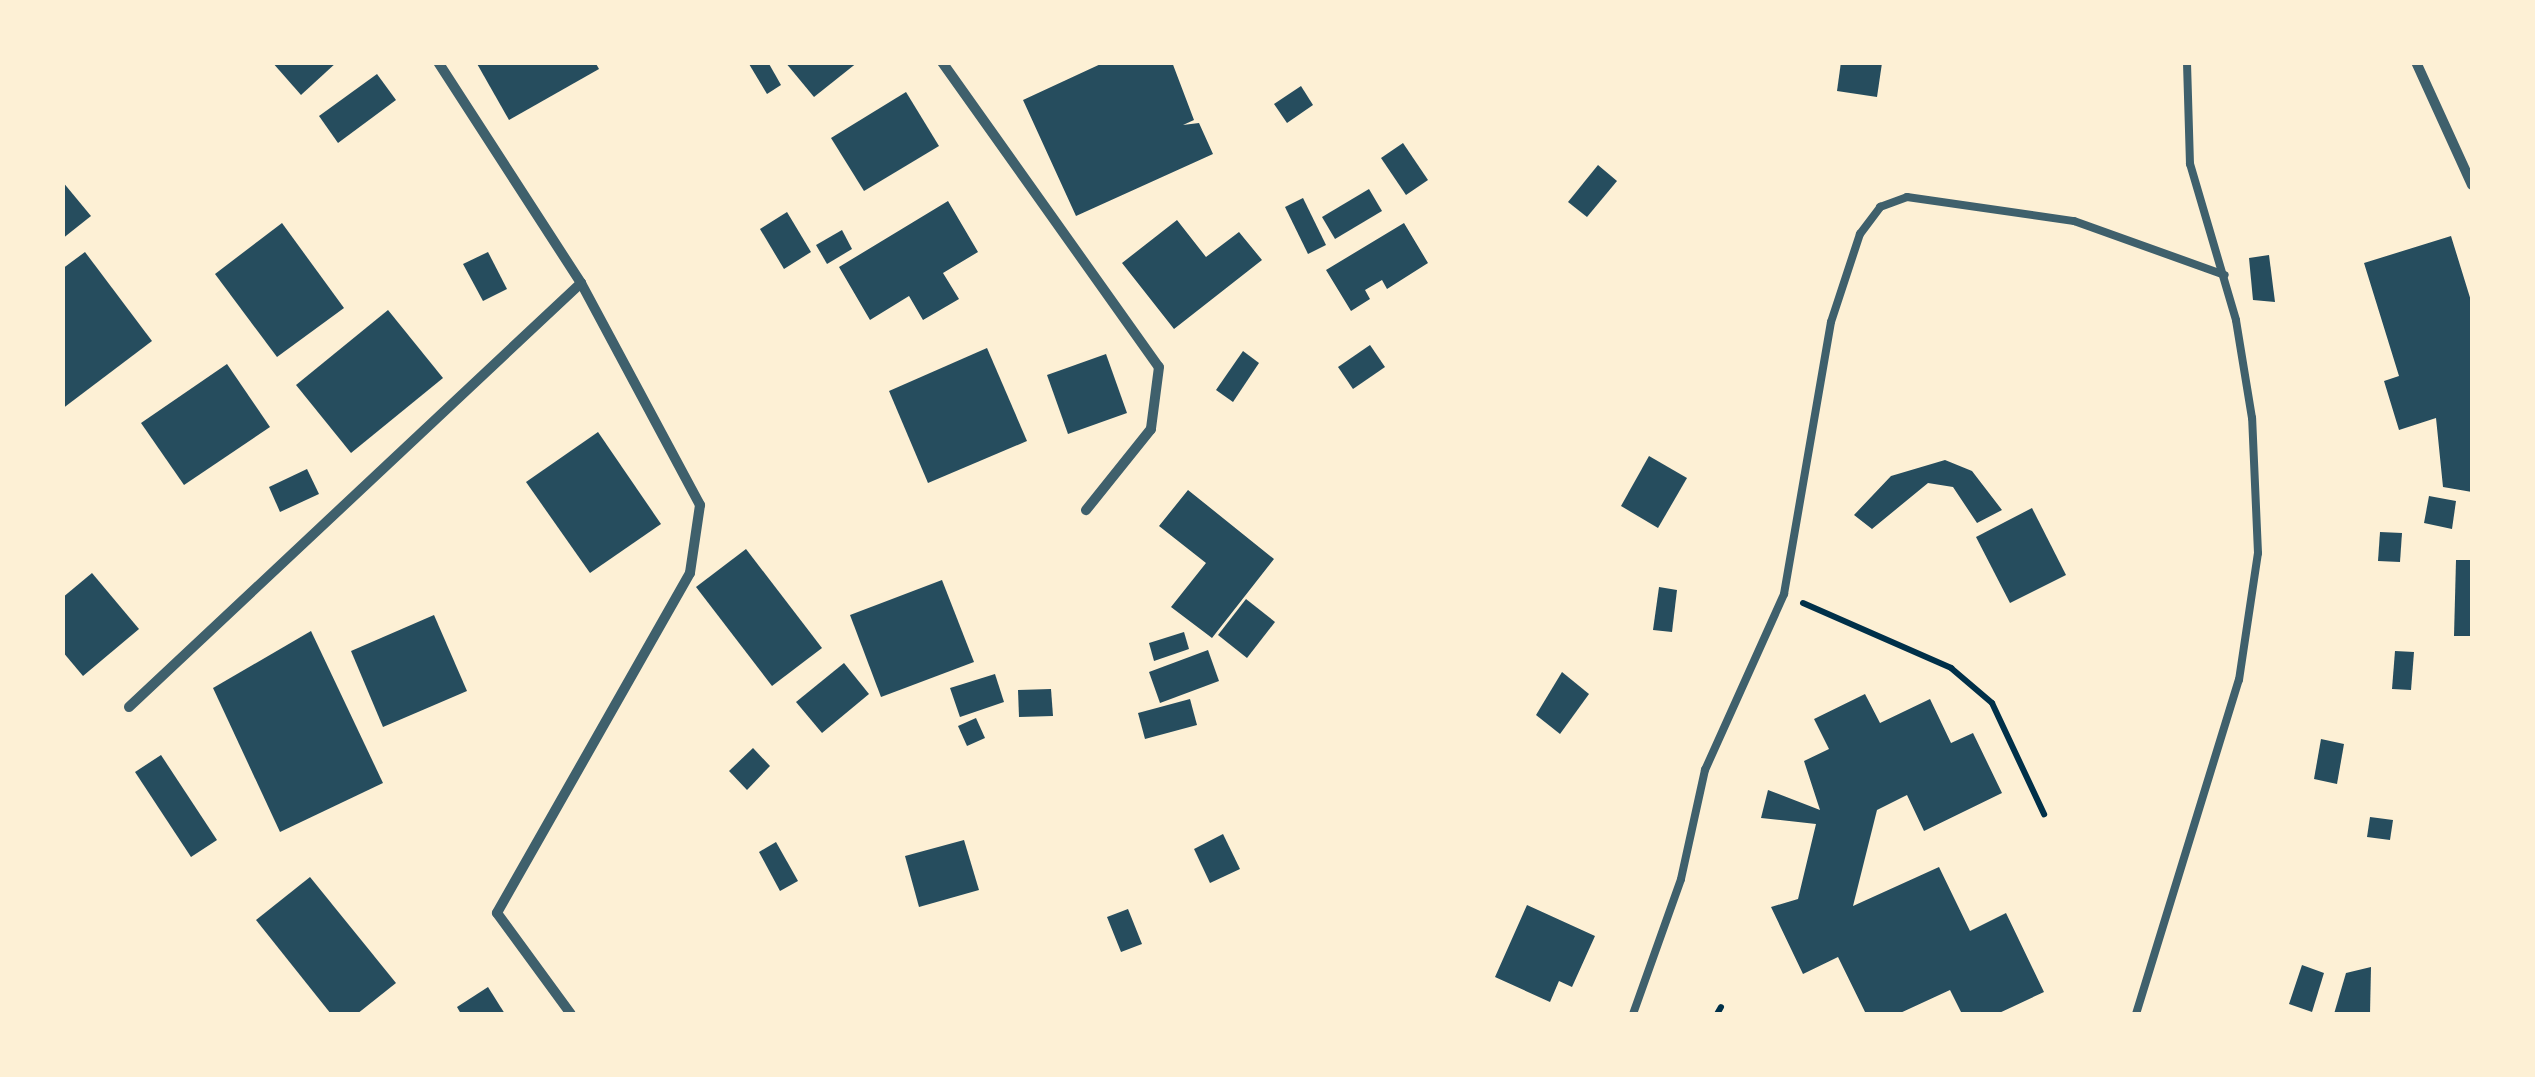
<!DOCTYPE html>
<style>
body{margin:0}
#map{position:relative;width:2535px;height:1077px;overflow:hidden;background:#fdf0d5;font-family:"PT Serif",serif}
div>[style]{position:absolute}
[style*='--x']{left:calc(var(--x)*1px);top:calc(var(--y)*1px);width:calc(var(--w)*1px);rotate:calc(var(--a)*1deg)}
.building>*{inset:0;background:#264d5e}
.path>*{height:6px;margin:-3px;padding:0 3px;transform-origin:3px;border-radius:3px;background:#003049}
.service>*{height:8px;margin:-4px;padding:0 4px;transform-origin:4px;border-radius:4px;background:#3f606c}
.minor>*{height:10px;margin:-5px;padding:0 5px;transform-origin:5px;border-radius:5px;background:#3f606c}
span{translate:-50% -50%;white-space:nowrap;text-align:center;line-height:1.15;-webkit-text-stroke:10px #fdf0d5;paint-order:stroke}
.frame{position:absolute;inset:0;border:65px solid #fdf0d5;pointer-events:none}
</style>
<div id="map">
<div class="building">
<div style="clip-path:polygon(272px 62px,337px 62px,301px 95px)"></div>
<div style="clip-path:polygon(476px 62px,595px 62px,599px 69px,509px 120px)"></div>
<div style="clip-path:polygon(768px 62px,781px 85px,767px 94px,749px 64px)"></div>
<div style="clip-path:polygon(785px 62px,858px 62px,814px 97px)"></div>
<div style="clip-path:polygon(1105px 62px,1172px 62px,1194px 120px,1183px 125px,1199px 123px,1213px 154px,1076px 216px,1023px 100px)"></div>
<div style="clip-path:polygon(1841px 62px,1882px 63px,1877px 97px,1837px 91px)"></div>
<div style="clip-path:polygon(377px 74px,396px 100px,338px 143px,319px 116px)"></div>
<div style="clip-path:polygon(1301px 86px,1313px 105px,1287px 123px,1274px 104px)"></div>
<div style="clip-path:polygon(906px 92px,939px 146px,864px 191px,831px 138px)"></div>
<div style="clip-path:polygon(1403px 143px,1428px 180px,1406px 195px,1381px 158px)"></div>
<div style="clip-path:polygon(1598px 165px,1617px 181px,1587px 217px,1568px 202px)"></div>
<div style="clip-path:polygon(62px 181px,91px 216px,62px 239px)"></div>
<div style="clip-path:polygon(1369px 189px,1382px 211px,1335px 239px,1322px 217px)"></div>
<div style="clip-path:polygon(1303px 198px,1326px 245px,1308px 254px,1285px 207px)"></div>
<div style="clip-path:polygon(948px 201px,978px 252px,943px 273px,959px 299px,923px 320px,909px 296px,870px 320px,839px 267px)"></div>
<div style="clip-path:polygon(787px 212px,811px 252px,784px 269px,760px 229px)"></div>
<div style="clip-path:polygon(1177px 220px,1206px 257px,1239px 232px,1262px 260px,1174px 329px,1122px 263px)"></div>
<div style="clip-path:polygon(282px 223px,344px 308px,277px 357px,215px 274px)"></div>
<div style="clip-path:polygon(1404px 223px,1428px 263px,1387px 289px,1382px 280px,1365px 290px,1370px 299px,1351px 311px,1326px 270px)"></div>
<div style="clip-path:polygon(842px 230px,852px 249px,827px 264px,816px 245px)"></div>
<div style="clip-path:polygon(2451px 236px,2472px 304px,2472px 492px,2443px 487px,2436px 418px,2399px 430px,2384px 381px,2399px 376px,2364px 263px)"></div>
<div style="clip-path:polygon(85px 252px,152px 341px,62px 409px,62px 269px)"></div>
<div style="clip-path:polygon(488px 252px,507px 289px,483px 301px,463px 264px)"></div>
<div style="clip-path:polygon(2269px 255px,2275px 302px,2253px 300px,2249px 258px)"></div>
<div style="clip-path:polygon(388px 310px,443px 378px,351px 453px,296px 385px)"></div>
<div style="clip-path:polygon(1370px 345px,1385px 367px,1353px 389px,1338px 367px)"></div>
<div style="clip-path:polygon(987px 348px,1027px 441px,928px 483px,889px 391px)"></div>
<div style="clip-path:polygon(1243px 351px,1259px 363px,1233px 402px,1216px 390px)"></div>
<div style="clip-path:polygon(1106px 354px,1127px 413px,1068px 434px,1047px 375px)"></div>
<div style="clip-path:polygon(227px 364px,270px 427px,184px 485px,141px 423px)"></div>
<div style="clip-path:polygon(598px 432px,661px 524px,590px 573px,526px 482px)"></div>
<div style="clip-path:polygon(1649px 456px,1687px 478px,1658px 528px,1621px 506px)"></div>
<div style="clip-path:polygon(1945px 460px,1972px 471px,2002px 510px,1977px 523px,1953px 487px,1928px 483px,1872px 529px,1854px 515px,1891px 476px)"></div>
<div style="clip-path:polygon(307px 469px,319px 494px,280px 512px,269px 487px)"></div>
<div style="clip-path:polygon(1188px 490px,1274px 559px,1212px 638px,1171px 607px,1206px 563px,1159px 526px)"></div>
<div style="clip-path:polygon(2429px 496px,2456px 501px,2452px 529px,2424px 523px)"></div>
<div style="clip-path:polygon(2032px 508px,2066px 575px,2010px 603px,1976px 537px)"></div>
<div style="clip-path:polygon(2380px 532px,2402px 533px,2400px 562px,2378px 561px)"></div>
<div style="clip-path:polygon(746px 549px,822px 648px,772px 686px,696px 587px)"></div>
<div style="clip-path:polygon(2456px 560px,2472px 560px,2472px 636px,2454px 636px)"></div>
<div style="clip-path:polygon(92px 573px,139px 629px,83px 676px,62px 651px,62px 598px)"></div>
<div style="clip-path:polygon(942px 580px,974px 662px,881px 697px,850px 615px)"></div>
<div style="clip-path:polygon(1659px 587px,1677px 590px,1672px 632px,1653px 630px)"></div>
<div style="clip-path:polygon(1246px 599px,1275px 622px,1247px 658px,1218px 635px)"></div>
<div style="clip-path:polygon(434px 615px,467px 691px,383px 727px,351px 651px)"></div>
<div style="clip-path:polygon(311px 631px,383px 783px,280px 832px,213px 688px)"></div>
<div style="clip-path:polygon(1184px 632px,1189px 649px,1154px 661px,1149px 643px)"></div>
<div style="clip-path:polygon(1208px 650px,1219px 681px,1160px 703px,1149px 672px)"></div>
<div style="clip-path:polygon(2395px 651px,2414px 652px,2411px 690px,2392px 689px)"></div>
<div style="clip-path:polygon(844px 663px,869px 694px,822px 733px,796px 702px)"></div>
<div style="clip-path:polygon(1562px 672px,1589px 694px,1560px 734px,1536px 715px)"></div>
<div style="clip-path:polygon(995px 674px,1004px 702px,960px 717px,950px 688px)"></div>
<div style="clip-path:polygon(1051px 689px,1053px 716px,1019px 717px,1018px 690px)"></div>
<div style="clip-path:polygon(1865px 694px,1880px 723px,1930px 699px,1951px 743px,1973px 733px,2002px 793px,1924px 831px,1907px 795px,1877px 810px,1853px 906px,1939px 867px,1970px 931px,2006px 913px,2044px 992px,1997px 1014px,1962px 1014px,1950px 990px,1898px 1014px,1866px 1014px,1838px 957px,1803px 974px,1771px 907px,1798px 899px,1816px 824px,1761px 818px,1768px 790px,1820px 810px,1804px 761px,1829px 749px,1814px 719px)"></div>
<div style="clip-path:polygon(1190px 699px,1197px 725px,1145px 739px,1138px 713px)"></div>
<div style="clip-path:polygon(976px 718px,985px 738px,967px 746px,958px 726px)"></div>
<div style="clip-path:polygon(2321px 739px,2344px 744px,2337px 784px,2314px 779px)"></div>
<div style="clip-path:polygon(753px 748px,770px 766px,747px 790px,729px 771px)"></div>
<div style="clip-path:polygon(161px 755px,217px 840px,191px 857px,135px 772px)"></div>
<div style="clip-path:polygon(2370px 817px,2393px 820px,2390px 840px,2367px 837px)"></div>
<div style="clip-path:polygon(1223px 834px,1240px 869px,1210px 883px,1194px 849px)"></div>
<div style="clip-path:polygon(964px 840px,979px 890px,919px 907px,905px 856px)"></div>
<div style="clip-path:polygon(776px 842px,798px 881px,780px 891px,759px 852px)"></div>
<div style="clip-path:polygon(310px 877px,396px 983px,357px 1014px,331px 1014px,256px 920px)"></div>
<div style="clip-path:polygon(1527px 905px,1595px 936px,1572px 987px,1559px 981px,1550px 1002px,1495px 977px)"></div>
<div style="clip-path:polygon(1128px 909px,1142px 944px,1121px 952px,1107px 917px)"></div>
<div style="clip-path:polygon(2302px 965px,2324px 973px,2312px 1012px,2289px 1004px)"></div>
<div style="clip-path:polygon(2371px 967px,2370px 1014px,2334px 1014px,2346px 973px)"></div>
<div style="clip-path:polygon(488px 987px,505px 1014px,461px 1014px,457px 1007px)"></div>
</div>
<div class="path">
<div style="--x:1803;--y:603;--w:162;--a:23.7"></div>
<div style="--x:1951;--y:668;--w:54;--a:40.5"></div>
<div style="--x:1992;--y:703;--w:123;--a:64.9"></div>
<div style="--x:1717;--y:1014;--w:8;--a:-60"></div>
</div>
<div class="service">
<div style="--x:1633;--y:1014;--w:143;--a:-70.4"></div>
<div style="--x:1681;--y:879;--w:112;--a:-77.6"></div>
<div style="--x:1705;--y:770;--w:193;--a:-65.8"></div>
<div style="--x:1784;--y:594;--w:276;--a:-80.2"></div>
<div style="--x:1831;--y:322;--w:93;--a:-71.8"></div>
<div style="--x:1860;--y:234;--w:34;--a:-53"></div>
<div style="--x:1880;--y:207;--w:29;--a:-20"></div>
<div style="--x:1907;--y:197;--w:169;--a:8.2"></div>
<div style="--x:2074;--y:221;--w:160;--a:19.7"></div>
<div style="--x:2136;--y:1014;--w:350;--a:-72.9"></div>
<div style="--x:2239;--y:680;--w:128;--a:-81.5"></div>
<div style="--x:2258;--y:553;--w:135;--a:-92.5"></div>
<div style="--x:2252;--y:418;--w:99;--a:-99.3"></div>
<div style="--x:2236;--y:320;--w:163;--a:-106.4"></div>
<div style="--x:2190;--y:164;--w:102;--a:-91.7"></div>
</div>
<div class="minor">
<div style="--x:438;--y:62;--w:263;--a:57.1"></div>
<div style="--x:581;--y:283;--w:252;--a:61.8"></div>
<div style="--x:700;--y:505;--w:69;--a:98.4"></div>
<div style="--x:690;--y:573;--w:391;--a:119.6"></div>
<div style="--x:497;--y:913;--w:125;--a:53.8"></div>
<div style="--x:942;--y:62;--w:374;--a:54.6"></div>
<div style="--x:1159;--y:367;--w:63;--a:97.4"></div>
<div style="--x:1151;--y:429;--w:104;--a:128.7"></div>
<div style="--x:2416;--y:62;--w:135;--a:65.5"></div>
<div style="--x:129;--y:707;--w:620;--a:-43.17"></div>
</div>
<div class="frame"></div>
</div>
